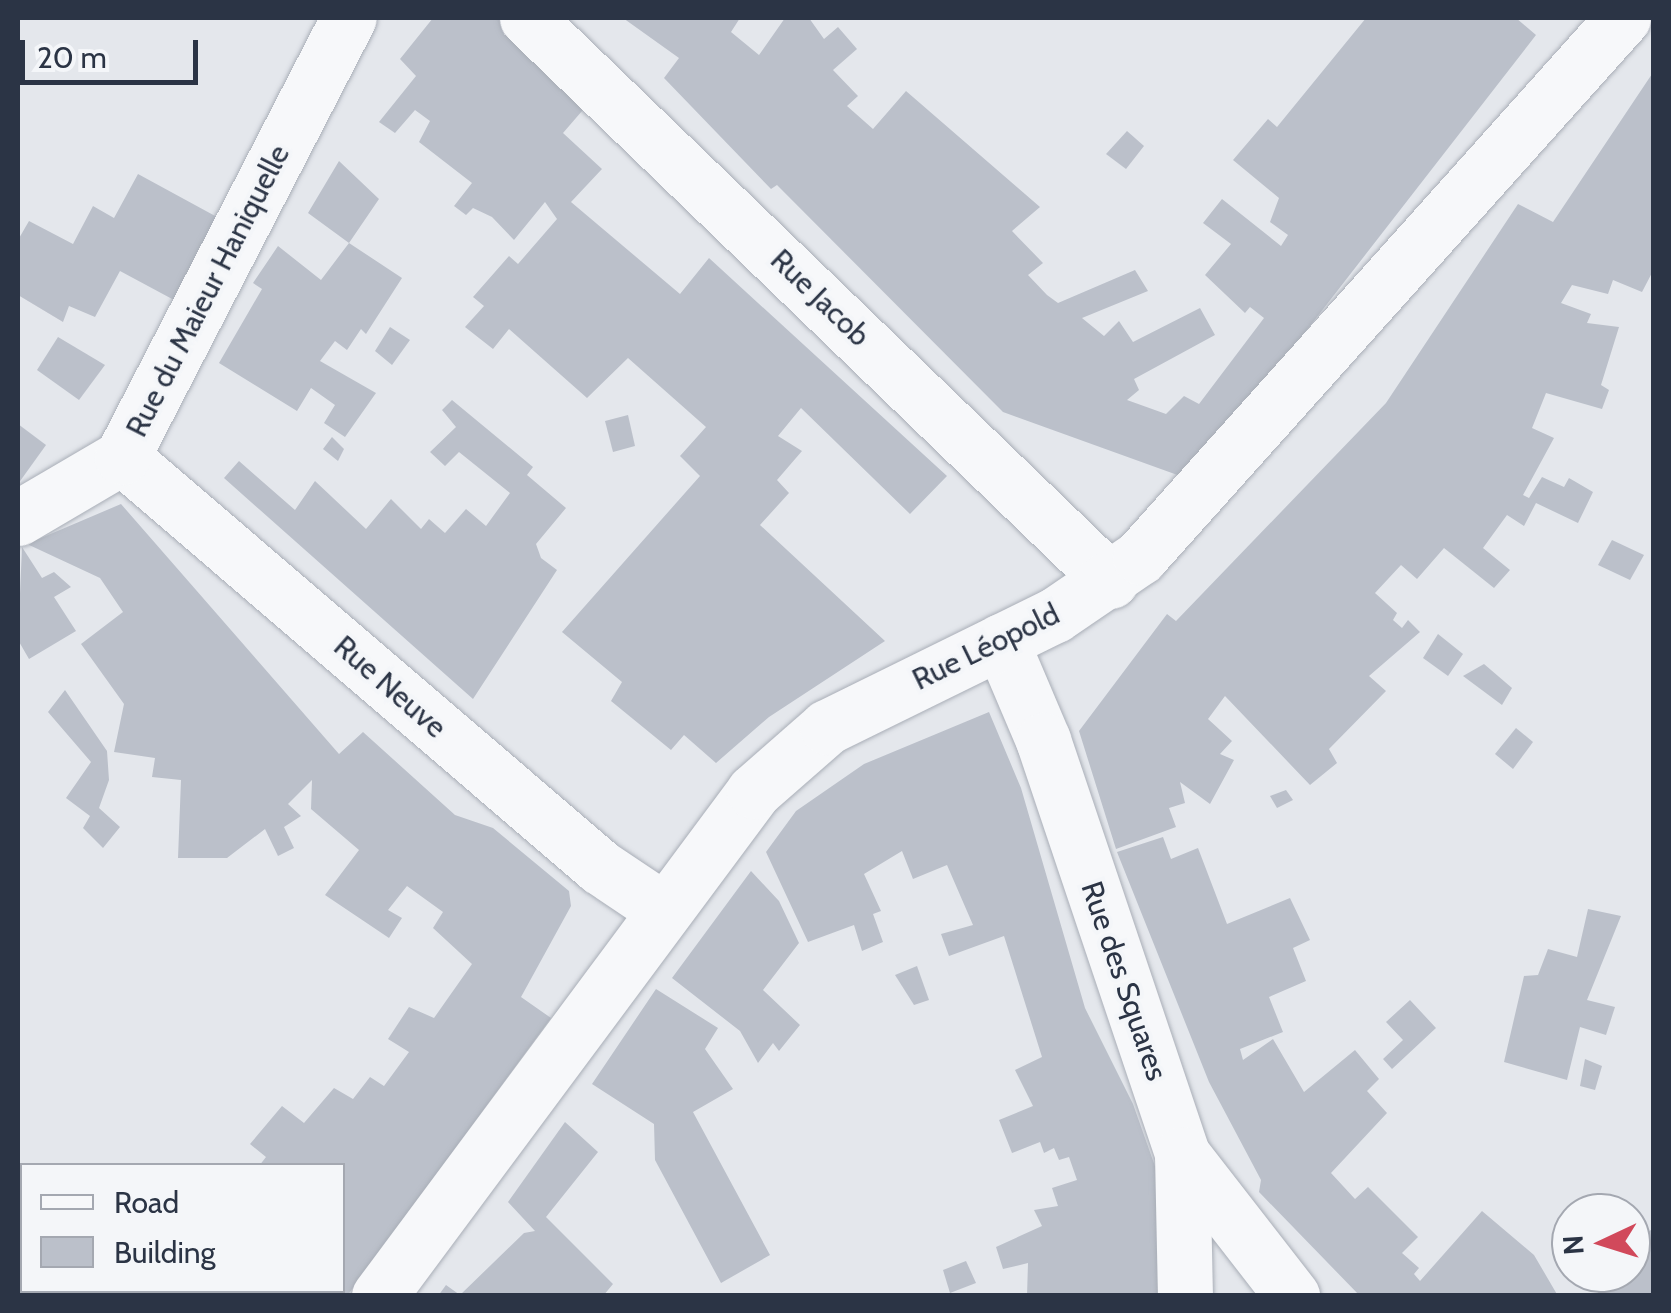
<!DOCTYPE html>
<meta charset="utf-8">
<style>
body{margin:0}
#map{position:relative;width:1671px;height:1313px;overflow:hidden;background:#e4e7ec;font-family:Cabin,sans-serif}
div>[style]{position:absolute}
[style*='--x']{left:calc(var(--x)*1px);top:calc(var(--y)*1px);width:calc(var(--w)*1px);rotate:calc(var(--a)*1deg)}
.building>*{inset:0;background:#bbc0ca}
.roads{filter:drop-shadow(0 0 2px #a9aeb7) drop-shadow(0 0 2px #a9aeb7)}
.minor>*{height:55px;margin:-27.5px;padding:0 27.5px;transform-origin:27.5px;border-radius:27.5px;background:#f7f8fa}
span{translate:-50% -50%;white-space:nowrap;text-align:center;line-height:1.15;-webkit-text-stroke:8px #f4f6f9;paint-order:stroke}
.street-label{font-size:30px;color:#2b3445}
.frame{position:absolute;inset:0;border:20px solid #2b3445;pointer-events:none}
.legend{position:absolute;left:20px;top:1163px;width:325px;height:130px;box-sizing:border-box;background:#f4f6f9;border:2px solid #a4a8b1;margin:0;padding:12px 18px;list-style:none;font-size:30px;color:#2b3445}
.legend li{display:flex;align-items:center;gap:20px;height:50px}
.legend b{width:50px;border:2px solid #a4a8b1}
.north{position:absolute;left:1551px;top:1193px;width:100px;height:100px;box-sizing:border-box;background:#f4f6f9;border:2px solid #a4a8b1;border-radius:50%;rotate:266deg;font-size:28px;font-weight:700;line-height:40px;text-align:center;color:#2b3445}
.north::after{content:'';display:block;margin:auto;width:35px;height:45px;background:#d1495b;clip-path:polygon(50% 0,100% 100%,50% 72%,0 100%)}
.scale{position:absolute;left:20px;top:40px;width:178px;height:45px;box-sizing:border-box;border:5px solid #2b3445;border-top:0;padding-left:12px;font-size:30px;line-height:35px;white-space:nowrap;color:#2b3445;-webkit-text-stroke:8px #f4f6f9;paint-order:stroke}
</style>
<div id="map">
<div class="building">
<div style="clip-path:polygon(433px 18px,512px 18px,595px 96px,563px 133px,602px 169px,571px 202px,680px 294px,709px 258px,947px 476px,910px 514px,801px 408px,778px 436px,802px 451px,777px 480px,789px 493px,760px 525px,885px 641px,769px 717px,716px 763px,684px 735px,671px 750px,611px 701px,622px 682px,562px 632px,700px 476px,680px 456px,706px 427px,628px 358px,587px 398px,509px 329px,493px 349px,465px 327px,484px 306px,473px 297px,509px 256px,518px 264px,557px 219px,545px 202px,514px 240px,492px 217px,473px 208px,466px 215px,454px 206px,472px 183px,419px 142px,430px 121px,415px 110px,395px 133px,379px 122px,416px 76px,400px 59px)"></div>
<div style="clip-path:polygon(623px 18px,740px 18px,731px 32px,759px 55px,785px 18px,809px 18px,824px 39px,838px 27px,857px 49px,833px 70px,858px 96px,847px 106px,873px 129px,906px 91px,1040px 207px,1012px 231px,1043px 263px,1028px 275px,1047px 295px,1058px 303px,1135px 270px,1148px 291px,1082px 318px,1104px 336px,1119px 321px,1133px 342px,1200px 308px,1215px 335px,1134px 379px,1139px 390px,1127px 400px,1166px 414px,1184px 396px,1199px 404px,1264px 318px,1250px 307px,1245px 313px,1205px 275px,1231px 244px,1203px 223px,1222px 199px,1281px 246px,1288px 235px,1270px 222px,1279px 198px,1233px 160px,1268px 119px,1277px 127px,1366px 18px,1516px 18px,1536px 35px,1296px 344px,1183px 477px,1003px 412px,777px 185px,771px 189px,664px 78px,679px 58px)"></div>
<div style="clip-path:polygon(1654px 71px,1654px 269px,1642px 292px,1613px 280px,1608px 294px,1572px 285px,1561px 303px,1591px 314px,1587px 323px,1619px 327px,1601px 385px,1609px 390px,1602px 409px,1546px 393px,1532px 428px,1554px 438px,1523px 495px,1529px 498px,1542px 477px,1564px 487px,1569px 478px,1593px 492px,1578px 523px,1536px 503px,1524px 526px,1507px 515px,1483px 548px,1510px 570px,1494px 588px,1444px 548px,1417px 579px,1401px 565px,1375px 593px,1397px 613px,1393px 620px,1402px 628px,1408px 620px,1420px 632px,1369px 676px,1386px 691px,1329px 749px,1337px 763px,1310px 785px,1225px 696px,1208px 719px,1232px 741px,1220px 754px,1234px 760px,1210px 804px,1180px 782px,1185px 803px,1169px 808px,1176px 827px,1116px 849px,1079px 731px,1167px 614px,1176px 621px,1386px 403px,1518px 204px,1553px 222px)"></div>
<div style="clip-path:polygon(1127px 131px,1144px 146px,1126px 169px,1106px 154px)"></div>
<div style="clip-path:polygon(339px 161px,379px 199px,349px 243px,402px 278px,366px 334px,361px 329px,347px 350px,335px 341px,320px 361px,376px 393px,345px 437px,324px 423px,335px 405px,311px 388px,297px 411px,219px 363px,262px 289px,253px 283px,278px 246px,321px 280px,349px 243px,308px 213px)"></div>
<div style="clip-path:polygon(138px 174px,217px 217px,174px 300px,120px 271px,95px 317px,69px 306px,63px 322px,18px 295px,18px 240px,29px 221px,73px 244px,93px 206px,114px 218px)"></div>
<div style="clip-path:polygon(390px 327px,410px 340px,392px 365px,375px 351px)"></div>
<div style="clip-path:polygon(58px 337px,105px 365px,79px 400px,37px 370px)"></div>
<div style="clip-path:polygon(452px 400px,533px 467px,527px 475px,566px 508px,536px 544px,541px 558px,557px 570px,473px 699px,224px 478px,239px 461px,295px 510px,315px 481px,366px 529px,391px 499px,421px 529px,429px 519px,445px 533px,466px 509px,486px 526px,510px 493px,459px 452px,445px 466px,430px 452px,456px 427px,442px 410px)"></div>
<div style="clip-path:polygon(628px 415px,635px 446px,613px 452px,605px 421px)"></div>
<div style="clip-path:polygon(18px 424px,46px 445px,18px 484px)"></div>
<div style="clip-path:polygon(332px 437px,344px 449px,338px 461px,323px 449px)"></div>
<div style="clip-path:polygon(121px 504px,339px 754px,363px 732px,455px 815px,493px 828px,569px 891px,571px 906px,521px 997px,551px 1018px,347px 1296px,162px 1296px,342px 1290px,342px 1166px,259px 1166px,266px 1157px,250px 1144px,282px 1106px,304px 1123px,334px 1088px,353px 1099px,370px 1077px,384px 1086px,409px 1052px,388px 1039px,409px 1007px,434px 1018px,472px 964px,433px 928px,443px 912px,407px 886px,388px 910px,402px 918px,389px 938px,325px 895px,359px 850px,311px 809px,312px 780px,288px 804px,301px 816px,284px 827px,294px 848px,278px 856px,265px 829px,227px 858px,178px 858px,181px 780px,152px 777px,155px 758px,114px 752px,124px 704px,81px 644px,123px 612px,100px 578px,27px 544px)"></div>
<div style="clip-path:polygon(1612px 540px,1644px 555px,1630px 580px,1598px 565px)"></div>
<div style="clip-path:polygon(22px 547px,42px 578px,54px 572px,71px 587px,54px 597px,76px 631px,29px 659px,18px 640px)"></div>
<div style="clip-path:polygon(1438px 634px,1463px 654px,1448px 676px,1423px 658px)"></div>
<div style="clip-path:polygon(1484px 664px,1512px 688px,1502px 705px,1463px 676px)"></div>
<div style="clip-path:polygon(65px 690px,107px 751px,109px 780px,99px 808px,120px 827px,103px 848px,83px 828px,90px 816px,66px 798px,91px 762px,48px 712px)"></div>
<div style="clip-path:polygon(989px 712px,1021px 788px,1085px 1008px,1133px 1104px,1162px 1186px,1167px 1296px,1027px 1296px,1028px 1263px,1003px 1269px,996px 1247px,1042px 1226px,1034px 1210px,1058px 1206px,1052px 1188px,1077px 1180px,1069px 1157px,1059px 1160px,1054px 1148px,1044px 1153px,1040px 1142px,1012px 1153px,999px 1120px,1033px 1106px,1015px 1070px,1042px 1057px,1004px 936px,949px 956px,941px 934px,973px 925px,947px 865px,913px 879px,902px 851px,864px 874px,881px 911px,873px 914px,883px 942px,862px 951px,854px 925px,808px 942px,766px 852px,796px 811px,864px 764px)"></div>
<div style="clip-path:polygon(1516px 728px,1533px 742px,1513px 769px,1495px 754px)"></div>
<div style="clip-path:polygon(1286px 790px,1293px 800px,1277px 808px,1270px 796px)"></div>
<div style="clip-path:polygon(1163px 837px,1171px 859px,1198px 848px,1227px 924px,1290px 898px,1310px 940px,1293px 948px,1306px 981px,1269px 997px,1283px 1032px,1240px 1049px,1243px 1060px,1273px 1039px,1304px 1092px,1355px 1050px,1379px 1079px,1367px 1091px,1387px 1113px,1331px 1173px,1355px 1199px,1368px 1187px,1418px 1237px,1402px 1253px,1419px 1268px,1414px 1274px,1420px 1281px,1482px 1211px,1534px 1255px,1558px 1296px,1360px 1296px,1259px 1192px,1261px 1180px,1209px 1082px,1117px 852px)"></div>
<div style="clip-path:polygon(751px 871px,779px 901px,799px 943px,763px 990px,800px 1025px,779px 1051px,773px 1043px,758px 1063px,740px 1031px,672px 978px)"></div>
<div style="clip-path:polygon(1588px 909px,1621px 916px,1587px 1000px,1615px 1007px,1606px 1035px,1580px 1027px,1567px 1080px,1504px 1062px,1524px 976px,1538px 975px,1548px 949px,1577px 957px)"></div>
<div style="clip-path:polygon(917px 966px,929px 1000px,914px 1005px,895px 975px)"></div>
<div style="clip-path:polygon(656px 989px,718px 1028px,705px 1049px,733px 1089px,693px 1112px,770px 1255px,721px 1283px,655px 1160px,654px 1124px,592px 1084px)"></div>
<div style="clip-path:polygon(1410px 1000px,1436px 1028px,1392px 1069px,1383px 1059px,1403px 1040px,1386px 1022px)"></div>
<div style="clip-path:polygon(1585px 1059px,1602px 1066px,1595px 1090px,1580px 1086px)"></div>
<div style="clip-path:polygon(565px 1122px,598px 1152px,546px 1217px,613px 1284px,603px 1296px,438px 1296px,446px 1285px,460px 1295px,524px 1233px,535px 1231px,508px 1202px)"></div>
<div style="clip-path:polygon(1654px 1228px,1654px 1296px,1596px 1296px,1606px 1277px,1617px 1283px,1641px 1267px,1631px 1243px)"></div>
<div style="clip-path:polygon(966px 1261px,976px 1283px,950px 1293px,943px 1270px)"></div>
<div style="clip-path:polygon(115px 1290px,150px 1290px,155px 1296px,119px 1296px)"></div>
</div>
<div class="roads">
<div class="minor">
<div style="--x:527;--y:18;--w:811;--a:43.95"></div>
<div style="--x:122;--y:457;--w:630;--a:40.62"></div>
<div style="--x:600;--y:867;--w:77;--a:33.9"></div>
<div style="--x:18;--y:518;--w:121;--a:-30.4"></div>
<div style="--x:122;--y:457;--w:494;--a:-62.7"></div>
<div style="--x:1001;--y:641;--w:108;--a:67"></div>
<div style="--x:1043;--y:740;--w:437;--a:71.4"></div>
<div style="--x:1182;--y:1154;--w:180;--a:52.2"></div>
<div style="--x:1182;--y:1154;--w:142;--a:88.8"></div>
<div style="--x:379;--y:1296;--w:629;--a:-53.4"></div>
<div style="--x:754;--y:791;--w:97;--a:-41.2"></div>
<div style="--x:827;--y:727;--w:254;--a:-26.2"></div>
<div style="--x:1055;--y:615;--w:103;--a:-34.3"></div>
<div style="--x:1140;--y:557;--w:724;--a:-48.14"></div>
</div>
</div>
<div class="street-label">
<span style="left:208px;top:291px;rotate:-63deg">Rue du Maieur Haniquelle</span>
<span style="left:820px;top:298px;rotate:44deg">Rue Jacob</span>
<span style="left:986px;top:647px;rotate:-26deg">Rue Léopold</span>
<span style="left:390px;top:687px;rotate:41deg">Rue Neuve</span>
<span style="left:1124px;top:981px;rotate:71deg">Rue des Squares</span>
</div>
<div class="frame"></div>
<ul class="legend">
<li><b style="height:12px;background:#f7f8fa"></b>Road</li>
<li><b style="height:28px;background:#bbc0ca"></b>Building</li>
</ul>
<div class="north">N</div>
<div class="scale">20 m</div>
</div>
